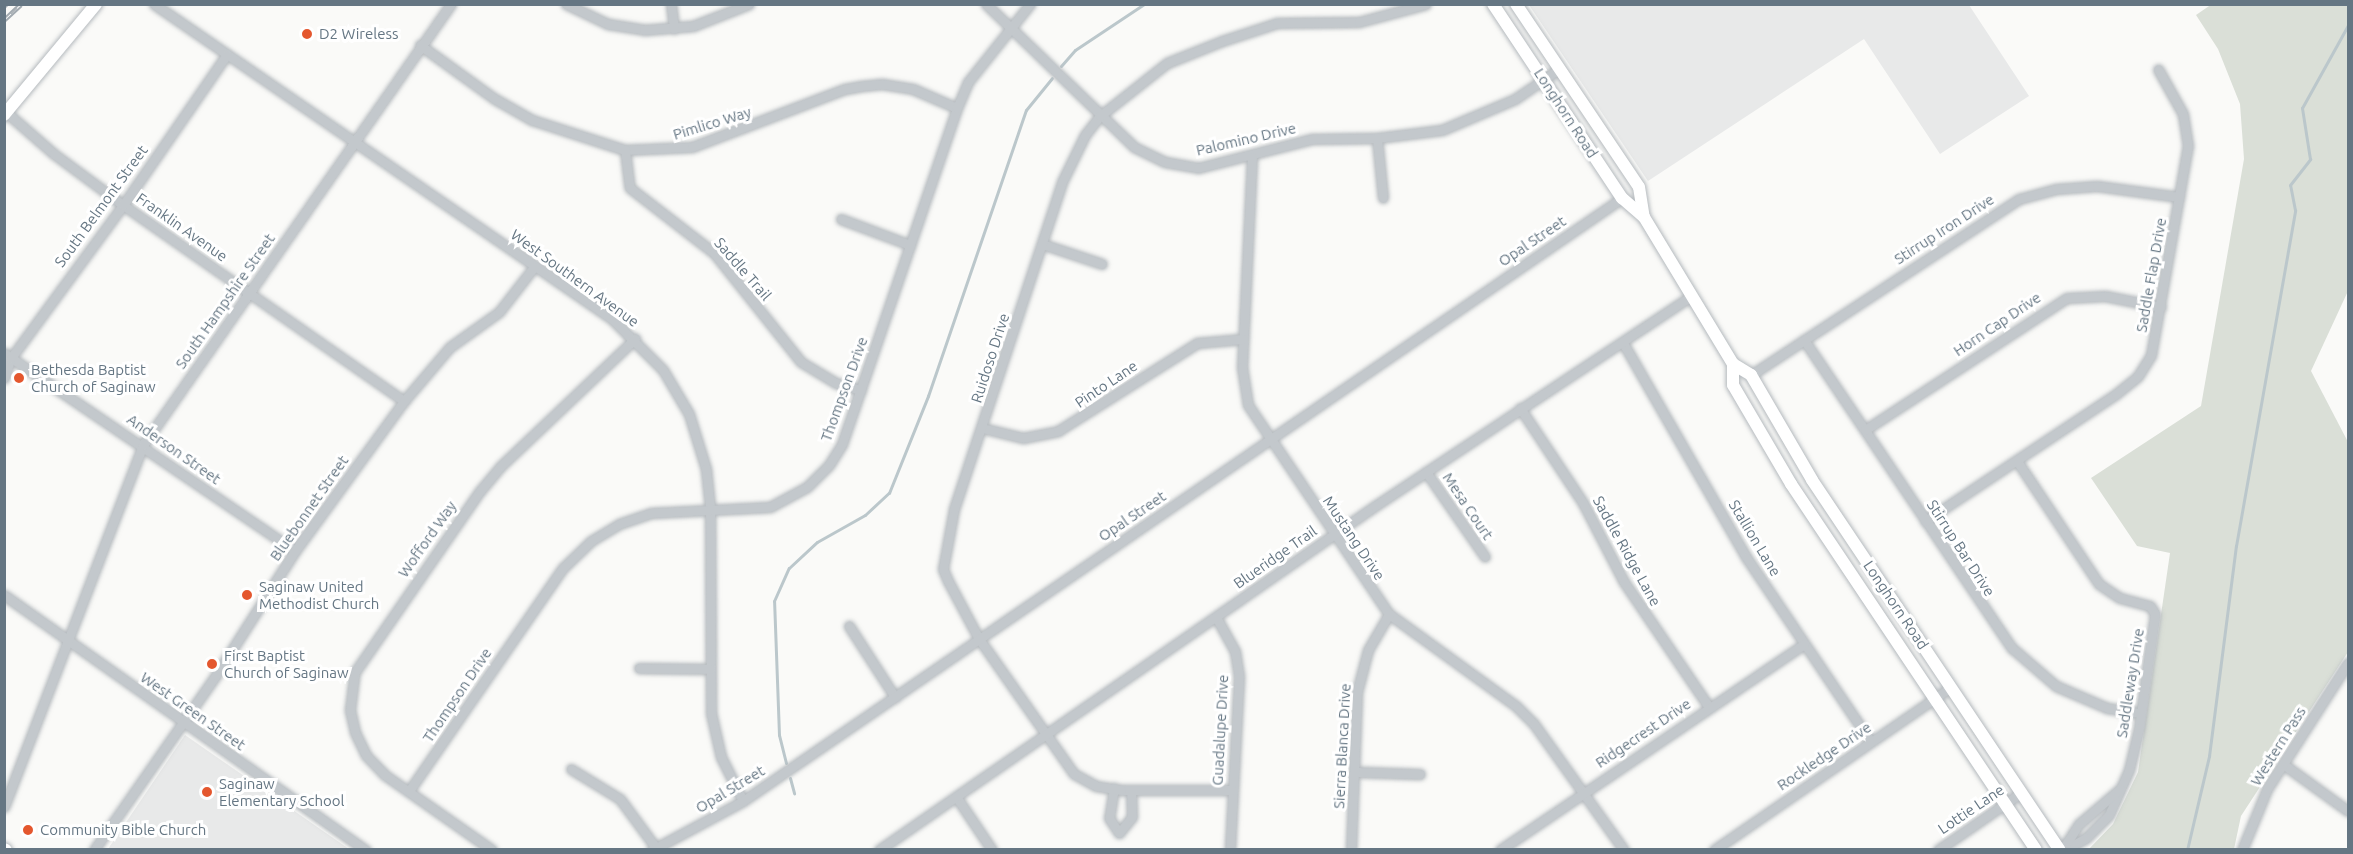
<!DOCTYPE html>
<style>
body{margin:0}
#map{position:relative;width:2353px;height:854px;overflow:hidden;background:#fafaf8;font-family:Ubuntu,sans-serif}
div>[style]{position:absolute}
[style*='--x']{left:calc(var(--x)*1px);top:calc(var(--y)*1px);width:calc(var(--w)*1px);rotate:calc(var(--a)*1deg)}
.built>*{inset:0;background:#e8e9e9}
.green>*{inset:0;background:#dadfd7}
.stream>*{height:3px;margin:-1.5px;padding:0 1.5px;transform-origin:1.5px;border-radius:1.5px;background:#bbc7cb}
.roads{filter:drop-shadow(0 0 2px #b5babe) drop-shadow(0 0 2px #b5babe)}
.minor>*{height:9px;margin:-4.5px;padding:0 4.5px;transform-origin:4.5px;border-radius:4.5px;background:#c3c8cc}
.major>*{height:12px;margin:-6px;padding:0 6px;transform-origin:6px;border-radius:6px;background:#fff}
.rail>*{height:5px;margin-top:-2.5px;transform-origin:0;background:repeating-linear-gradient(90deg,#fff 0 9px,#a2aab0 0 18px);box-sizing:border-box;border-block:2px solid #a2aab0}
.dots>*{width:16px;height:16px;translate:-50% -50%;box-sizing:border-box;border:3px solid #fff;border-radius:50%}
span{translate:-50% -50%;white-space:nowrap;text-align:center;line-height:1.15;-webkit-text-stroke:6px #fff;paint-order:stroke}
.poi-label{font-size:15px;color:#657683}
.left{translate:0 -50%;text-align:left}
.street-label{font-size:15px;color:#657683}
.frame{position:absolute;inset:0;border:6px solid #657683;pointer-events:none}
</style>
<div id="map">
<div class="built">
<div style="clip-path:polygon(1529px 5px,1969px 5px,2029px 96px,1940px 154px,1864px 39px,1648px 181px)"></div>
<div style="clip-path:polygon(185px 735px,349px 849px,108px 849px)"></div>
</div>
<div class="green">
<div style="clip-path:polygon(2212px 4px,2348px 5px,2348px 291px,2311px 371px,2348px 442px,2348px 652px,2241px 816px,2234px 849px,2089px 849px,2113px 824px,2138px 772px,2170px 553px,2137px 546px,2091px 478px,2201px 406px,2244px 159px,2240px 104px,2218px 49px,2196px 15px)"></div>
</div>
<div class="stream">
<div style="--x:1061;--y:66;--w:21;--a:-49"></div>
<div style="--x:1075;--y:50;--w:83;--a:-33.7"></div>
<div style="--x:786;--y:763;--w:29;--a:-104"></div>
<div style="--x:779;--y:735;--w:134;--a:-92.1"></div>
<div style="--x:774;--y:601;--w:36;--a:-66"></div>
<div style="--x:789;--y:568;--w:38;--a:-43"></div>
<div style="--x:817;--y:542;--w:55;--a:-29.4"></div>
<div style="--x:865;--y:515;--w:33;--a:-43"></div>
<div style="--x:889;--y:493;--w:105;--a:-68.1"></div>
<div style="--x:928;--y:396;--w:302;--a:-71.1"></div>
<div style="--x:1026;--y:110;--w:41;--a:-50.9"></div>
<div style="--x:790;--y:778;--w:16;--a:75"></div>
<div style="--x:2187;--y:850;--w:97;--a:-76.8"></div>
<div style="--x:2209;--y:756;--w:212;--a:-82.7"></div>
<div style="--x:2236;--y:546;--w:341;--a:-80"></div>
<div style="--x:2295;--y:210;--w:25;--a:-101"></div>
<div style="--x:2290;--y:185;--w:33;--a:-52"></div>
<div style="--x:2310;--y:159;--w:52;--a:-98.9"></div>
<div style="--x:2302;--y:108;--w:95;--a:-61"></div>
</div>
<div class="roads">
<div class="minor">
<div style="--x:154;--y:4;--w:556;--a:34.52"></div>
<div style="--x:612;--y:319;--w:72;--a:45"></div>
<div style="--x:663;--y:370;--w:51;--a:59.4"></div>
<div style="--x:689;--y:414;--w:58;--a:72.8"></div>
<div style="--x:706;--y:469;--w:39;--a:84"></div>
<div style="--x:710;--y:508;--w:205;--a:89.7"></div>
<div style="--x:711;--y:713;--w:45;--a:77.2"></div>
<div style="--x:721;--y:757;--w:49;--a:63.4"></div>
<div style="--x:566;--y:4;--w:47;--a:25.5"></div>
<div style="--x:608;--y:24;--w:36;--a:9"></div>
<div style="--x:644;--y:30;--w:49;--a:-4.7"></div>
<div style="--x:693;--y:26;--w:60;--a:-21.4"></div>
<div style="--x:671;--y:4;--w:25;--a:83"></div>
<div style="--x:986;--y:4;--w:206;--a:44"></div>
<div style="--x:1134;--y:147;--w:34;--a:26"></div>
<div style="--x:1165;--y:162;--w:34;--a:10"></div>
<div style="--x:1198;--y:168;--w:118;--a:-14.3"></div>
<div style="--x:1312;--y:139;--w:65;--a:-0.9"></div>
<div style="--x:1377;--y:138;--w:65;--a:-7"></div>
<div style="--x:1442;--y:130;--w:79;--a:-23"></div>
<div style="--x:1515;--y:99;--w:53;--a:-34.3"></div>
<div style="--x:420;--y:45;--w:92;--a:35.8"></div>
<div style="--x:495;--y:99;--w:43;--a:29.6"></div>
<div style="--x:532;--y:120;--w:98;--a:17.9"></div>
<div style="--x:625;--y:150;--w:67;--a:-2.6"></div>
<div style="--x:692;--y:147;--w:164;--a:-20.8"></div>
<div style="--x:845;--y:89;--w:17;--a:-10"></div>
<div style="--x:862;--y:86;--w:20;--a:-6"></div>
<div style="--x:882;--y:84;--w:31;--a:9"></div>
<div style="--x:913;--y:89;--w:48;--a:23.4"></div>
<div style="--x:6;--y:112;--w:64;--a:41.2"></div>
<div style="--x:54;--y:154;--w:86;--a:36.5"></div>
<div style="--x:123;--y:205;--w:343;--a:34.9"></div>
<div style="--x:1377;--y:138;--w:60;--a:84.3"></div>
<div style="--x:625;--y:150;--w:38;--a:83"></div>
<div style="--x:630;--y:188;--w:106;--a:37.7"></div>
<div style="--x:714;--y:253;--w:139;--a:51.4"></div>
<div style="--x:801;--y:362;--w:41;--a:31"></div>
<div style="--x:836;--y:383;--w:26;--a:16"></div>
<div style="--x:1252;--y:157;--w:210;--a:92.7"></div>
<div style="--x:1242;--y:367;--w:38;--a:81"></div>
<div style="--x:1248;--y:405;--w:252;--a:56"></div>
<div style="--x:1389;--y:614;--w:157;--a:35.9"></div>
<div style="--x:1516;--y:706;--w:25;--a:45"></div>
<div style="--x:1534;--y:724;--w:155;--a:54.5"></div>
<div style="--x:841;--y:219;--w:74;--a:20.6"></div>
<div style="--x:1042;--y:244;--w:63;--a:18.4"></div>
<div style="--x:1804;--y:340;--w:372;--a:56"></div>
<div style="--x:2012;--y:648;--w:58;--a:40.8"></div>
<div style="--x:2056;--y:686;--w:56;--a:23.3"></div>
<div style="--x:2107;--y:708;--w:33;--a:9"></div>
<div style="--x:1623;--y:343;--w:247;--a:60.1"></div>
<div style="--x:1746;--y:557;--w:223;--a:56"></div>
<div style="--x:4;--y:353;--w:352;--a:34.2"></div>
<div style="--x:1751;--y:375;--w:321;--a:-33.3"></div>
<div style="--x:2019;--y:199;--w:38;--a:-15"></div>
<div style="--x:2056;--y:189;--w:41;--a:-4.2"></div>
<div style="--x:2097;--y:186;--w:83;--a:7.6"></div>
<div style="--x:4;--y:378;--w:21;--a:-71"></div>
<div style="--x:11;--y:358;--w:190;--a:-53.8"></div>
<div style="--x:123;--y:205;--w:183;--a:-55.4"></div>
<div style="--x:1520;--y:408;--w:114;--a:56.4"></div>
<div style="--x:1583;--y:503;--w:89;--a:62.6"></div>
<div style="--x:1624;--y:582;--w:151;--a:55.8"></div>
<div style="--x:982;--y:428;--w:42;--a:13.7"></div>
<div style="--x:1023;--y:438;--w:36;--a:-11"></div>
<div style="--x:1058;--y:431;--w:165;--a:-32.3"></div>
<div style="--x:1197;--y:343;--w:46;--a:-5"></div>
<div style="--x:1865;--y:430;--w:241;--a:-33.2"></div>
<div style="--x:2067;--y:298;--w:38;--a:-3"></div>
<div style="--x:2105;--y:296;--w:57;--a:11.1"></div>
<div style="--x:2017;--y:461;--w:148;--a:56.3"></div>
<div style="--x:2099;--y:584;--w:25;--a:34"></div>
<div style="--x:2120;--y:598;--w:31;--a:15"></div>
<div style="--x:2150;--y:606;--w:9;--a:58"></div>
<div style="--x:2155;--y:614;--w:115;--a:98"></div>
<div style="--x:2139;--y:728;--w:43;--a:103.4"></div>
<div style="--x:2129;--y:770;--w:49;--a:114"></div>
<div style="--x:2109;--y:815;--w:33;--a:135"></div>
<div style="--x:2086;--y:838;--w:25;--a:151"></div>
<div style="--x:1426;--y:472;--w:103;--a:55.2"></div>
<div style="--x:1925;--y:521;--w:229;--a:-33.6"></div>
<div style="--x:2116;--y:394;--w:28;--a:-39"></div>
<div style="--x:2138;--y:376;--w:25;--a:-58"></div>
<div style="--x:2151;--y:355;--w:212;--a:-80"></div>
<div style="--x:2188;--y:146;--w:32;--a:-99"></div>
<div style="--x:2183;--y:114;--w:51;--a:-119.1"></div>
<div style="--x:4;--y:595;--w:443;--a:35.2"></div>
<div style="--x:1216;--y:617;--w:39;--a:61"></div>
<div style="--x:1235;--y:651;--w:26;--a:81"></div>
<div style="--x:1239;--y:677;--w:173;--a:93"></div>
<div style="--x:849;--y:626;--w:85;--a:57.1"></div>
<div style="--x:639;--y:668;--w:71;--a:0.8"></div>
<div style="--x:2283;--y:764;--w:80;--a:35.9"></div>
<div style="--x:571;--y:769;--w:57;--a:31.5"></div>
<div style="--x:620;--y:799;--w:61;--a:53.7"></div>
<div style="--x:1356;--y:772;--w:64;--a:1.8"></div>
<div style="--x:1114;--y:788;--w:30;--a:99"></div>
<div style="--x:1109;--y:818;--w:18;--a:56"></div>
<div style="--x:1119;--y:833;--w:21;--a:-51"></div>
<div style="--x:1132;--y:817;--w:27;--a:-92"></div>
<div style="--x:1232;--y:790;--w:111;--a:180"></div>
<div style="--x:1121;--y:790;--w:25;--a:-171"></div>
<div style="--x:1096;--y:786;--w:25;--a:-151"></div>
<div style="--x:1074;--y:774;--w:165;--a:-125.1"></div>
<div style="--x:979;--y:639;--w:66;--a:-118.1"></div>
<div style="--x:948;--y:581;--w:13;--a:-113"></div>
<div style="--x:943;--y:569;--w:61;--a:-79.6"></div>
<div style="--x:954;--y:509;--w:344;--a:-71.7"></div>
<div style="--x:1062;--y:182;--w:52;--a:-63.9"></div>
<div style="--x:1085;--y:135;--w:24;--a:-52"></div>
<div style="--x:1100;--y:116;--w:85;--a:-38.3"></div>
<div style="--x:1167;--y:63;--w:59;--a:-21.8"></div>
<div style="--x:1222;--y:41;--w:58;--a:-18.1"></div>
<div style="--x:1277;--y:23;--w:82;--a:-0.7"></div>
<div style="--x:1359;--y:22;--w:69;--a:-15"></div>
<div style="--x:409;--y:791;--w:271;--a:-55.4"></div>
<div style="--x:563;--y:568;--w:39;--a:-44"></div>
<div style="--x:591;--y:541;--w:33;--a:-31"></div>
<div style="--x:619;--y:524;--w:34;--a:-19"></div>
<div style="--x:651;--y:513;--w:119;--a:-2.9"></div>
<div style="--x:770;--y:507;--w:42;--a:-28.4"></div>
<div style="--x:807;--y:487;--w:31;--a:-45"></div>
<div style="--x:829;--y:465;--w:25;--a:-58"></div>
<div style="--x:842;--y:444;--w:355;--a:-71.1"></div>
<div style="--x:957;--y:108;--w:28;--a:-67"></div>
<div style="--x:968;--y:82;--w:100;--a:-51.5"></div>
<div style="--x:957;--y:798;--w:63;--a:56.1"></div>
<div style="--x:4;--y:807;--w:388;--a:-69"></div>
<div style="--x:143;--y:445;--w:538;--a:-55.07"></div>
<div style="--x:94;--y:850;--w:213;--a:-55.1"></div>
<div style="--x:216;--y:675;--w:147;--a:-57.5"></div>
<div style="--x:295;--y:551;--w:185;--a:-54"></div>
<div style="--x:404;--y:401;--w:71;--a:-49.6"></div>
<div style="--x:450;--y:347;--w:60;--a:-35.5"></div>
<div style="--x:499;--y:312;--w:57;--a:-52.1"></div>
<div style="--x:492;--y:850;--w:131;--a:-145"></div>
<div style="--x:385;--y:775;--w:28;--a:-134"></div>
<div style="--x:366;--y:755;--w:25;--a:-116"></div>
<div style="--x:355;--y:732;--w:23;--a:-103"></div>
<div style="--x:350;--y:710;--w:38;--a:-83"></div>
<div style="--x:355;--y:672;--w:220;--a:-55.4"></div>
<div style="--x:480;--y:491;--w:33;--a:-50"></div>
<div style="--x:501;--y:466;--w:185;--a:-43.5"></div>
<div style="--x:652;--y:850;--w:103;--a:-28.3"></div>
<div style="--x:743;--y:801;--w:1066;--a:-34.45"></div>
<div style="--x:879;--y:850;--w:604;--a:-34.74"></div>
<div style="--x:1375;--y:506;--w:381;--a:-33.6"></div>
<div style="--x:1351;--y:850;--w:158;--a:-87.8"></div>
<div style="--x:1357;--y:692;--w:43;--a:-75.3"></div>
<div style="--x:1368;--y:650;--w:42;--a:-59.7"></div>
<div style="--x:1500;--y:850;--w:367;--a:-34.1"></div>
<div style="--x:1714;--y:850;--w:288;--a:-34.5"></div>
<div style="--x:1938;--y:850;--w:102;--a:-34.6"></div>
<div style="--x:2062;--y:850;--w:31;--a:-57"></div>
<div style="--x:2079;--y:824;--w:54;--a:-40.5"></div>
<div style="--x:2242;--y:850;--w:66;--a:-67.7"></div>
<div style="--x:2267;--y:789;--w:150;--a:-57.3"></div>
</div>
<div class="major">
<div style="--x:1493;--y:4;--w:233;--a:56.4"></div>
<div style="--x:1622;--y:198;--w:29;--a:41"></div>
<div style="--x:1644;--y:217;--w:172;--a:58.8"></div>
<div style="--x:1733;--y:364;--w:21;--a:31"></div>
<div style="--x:1751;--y:375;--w:121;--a:59.8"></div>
<div style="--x:1812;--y:480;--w:445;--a:56.2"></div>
<div style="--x:1516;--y:4;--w:220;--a:56.1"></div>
<div style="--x:1639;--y:187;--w:30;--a:81"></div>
<div style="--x:4;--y:115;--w:144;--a:-50.3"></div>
<div style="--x:1733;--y:364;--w:21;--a:90"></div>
<div style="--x:1733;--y:385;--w:115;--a:59.6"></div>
<div style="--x:1791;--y:484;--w:440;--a:56.2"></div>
<div style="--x:4;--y:849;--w:2;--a:27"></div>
</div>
</div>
<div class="rail">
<div style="--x:4;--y:6;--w:3;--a:-45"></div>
<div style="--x:4;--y:20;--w:23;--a:-43"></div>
</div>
<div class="dots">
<div style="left:307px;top:34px;background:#e4572e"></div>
<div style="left:19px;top:378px;background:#e4572e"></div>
<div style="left:247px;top:595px;background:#e4572e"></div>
<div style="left:212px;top:664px;background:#e4572e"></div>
<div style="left:207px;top:792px;background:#e4572e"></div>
<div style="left:28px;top:830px;background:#e4572e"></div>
</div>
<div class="poi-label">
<span class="left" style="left:319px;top:34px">D2 Wireless</span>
<span class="left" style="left:31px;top:378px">Bethesda Baptist<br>Church of Saginaw</span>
<span class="left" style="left:259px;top:595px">Saginaw United<br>Methodist Church</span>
<span class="left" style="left:224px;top:664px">First Baptist<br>Church of Saginaw</span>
<span class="left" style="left:219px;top:792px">Saginaw<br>Elementary School</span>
<span class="left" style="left:40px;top:830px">Community Bible Church</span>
</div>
<div class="street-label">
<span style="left:1566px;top:113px;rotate:57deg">Longhorn Road</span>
<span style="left:712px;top:123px;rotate:-17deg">Pimlico Way</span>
<span style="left:1246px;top:139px;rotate:-13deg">Palomino Drive</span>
<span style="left:101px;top:206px;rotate:-54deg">South Belmont Street</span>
<span style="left:182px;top:227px;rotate:35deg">Franklin Avenue</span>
<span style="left:1944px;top:229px;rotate:-33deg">Stirrup Iron Drive</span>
<span style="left:1532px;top:241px;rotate:-34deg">Opal Street</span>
<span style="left:743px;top:269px;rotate:49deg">Saddle Trail</span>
<span style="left:2151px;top:275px;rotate:-80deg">Saddle Flap Drive</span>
<span style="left:575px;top:278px;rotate:36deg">West Southern Avenue</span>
<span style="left:225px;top:301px;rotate:-55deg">South Hampshire Street</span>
<span style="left:1997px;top:324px;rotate:-34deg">Horn Cap Drive</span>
<span style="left:990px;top:358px;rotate:-72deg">Ruidoso Drive</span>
<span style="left:1106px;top:384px;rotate:-34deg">Pinto Lane</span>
<span style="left:844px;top:389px;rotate:-70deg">Thompson Drive</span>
<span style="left:174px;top:449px;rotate:35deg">Anderson Street</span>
<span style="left:1468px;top:506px;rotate:56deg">Mesa Court</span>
<span style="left:309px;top:508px;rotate:-55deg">Bluebonnet Street</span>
<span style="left:1132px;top:516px;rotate:-34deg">Opal Street</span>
<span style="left:1354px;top:538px;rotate:56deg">Mustang Drive</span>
<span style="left:1755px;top:538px;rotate:59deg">Stallion Lane</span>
<span style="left:427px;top:539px;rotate:-55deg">Wofford Way</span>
<span style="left:1961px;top:548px;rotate:57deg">Stirrup Bar Drive</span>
<span style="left:1627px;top:551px;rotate:61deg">Saddle Ridge Lane</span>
<span style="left:1275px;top:557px;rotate:-35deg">Blueridge Trail</span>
<span style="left:1896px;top:605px;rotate:56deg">Longhorn Road</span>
<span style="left:2130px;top:683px;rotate:-81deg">Saddleway Drive</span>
<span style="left:457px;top:695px;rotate:-56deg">Thompson Drive</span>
<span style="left:193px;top:711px;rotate:35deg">West Green Street</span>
<span style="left:1220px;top:730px;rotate:-87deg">Guadalupe Drive</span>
<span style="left:1643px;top:733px;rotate:-34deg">Ridgecrest Drive</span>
<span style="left:1342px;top:746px;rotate:-87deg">Sierra Blanca Drive</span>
<span style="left:2278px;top:746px;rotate:-58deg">Western Pass</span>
<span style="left:1824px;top:756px;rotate:-34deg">Rockledge Drive</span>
<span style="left:730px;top:789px;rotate:-31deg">Opal Street</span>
<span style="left:1971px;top:809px;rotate:-34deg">Lottie Lane</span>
</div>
<div class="frame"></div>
</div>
